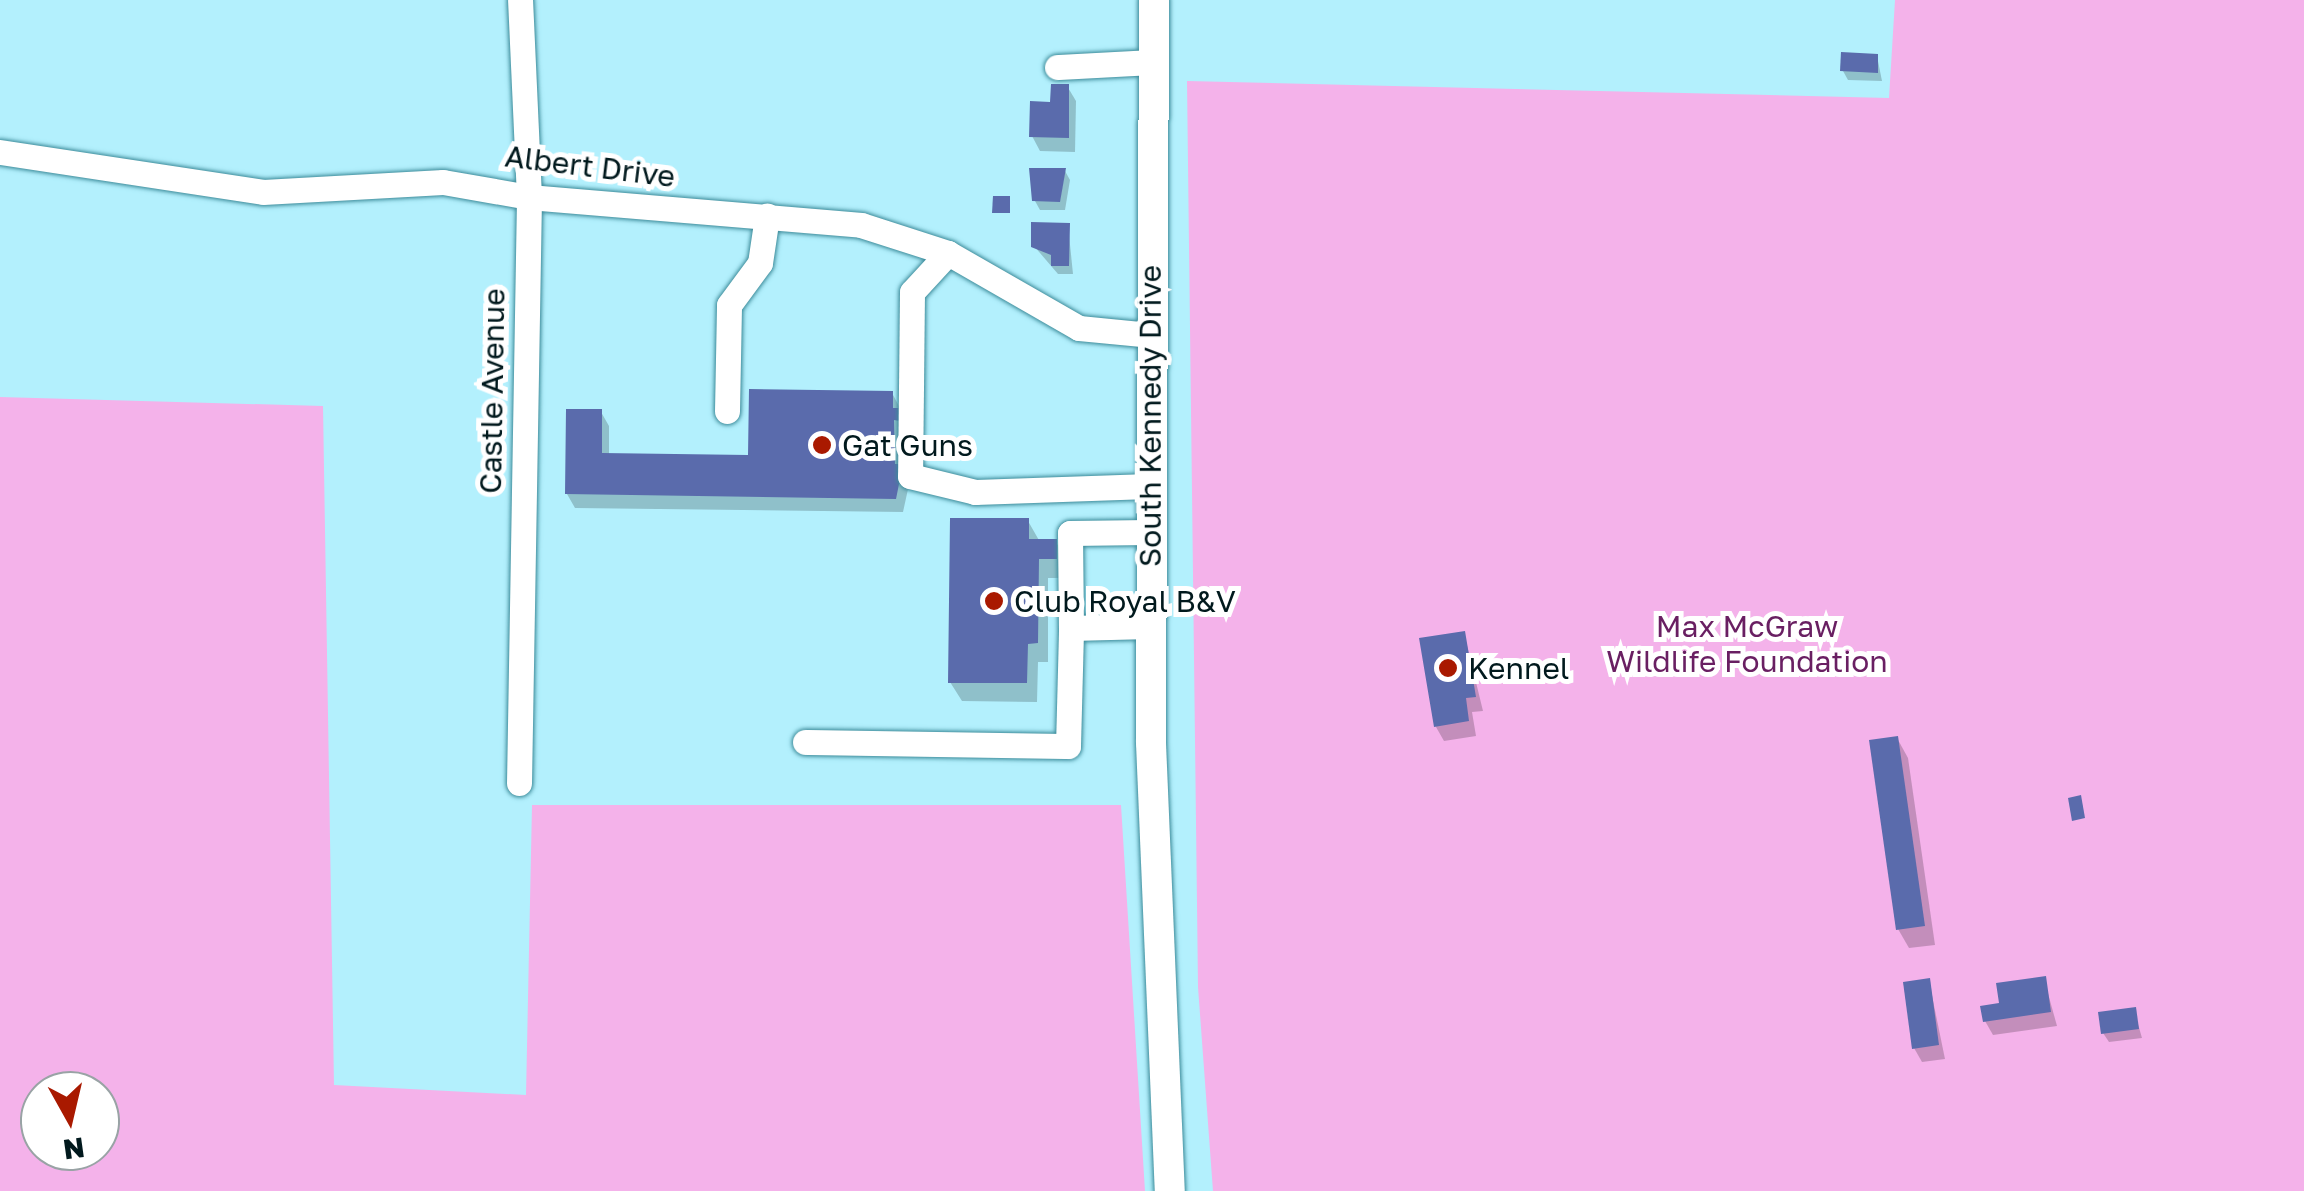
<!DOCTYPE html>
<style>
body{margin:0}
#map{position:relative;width:2304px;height:1191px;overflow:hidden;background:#b3f0fd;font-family:"Golos Text",sans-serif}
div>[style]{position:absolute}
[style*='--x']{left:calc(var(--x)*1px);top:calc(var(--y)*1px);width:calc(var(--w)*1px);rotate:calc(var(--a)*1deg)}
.green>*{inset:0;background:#f4b2ea}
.shadow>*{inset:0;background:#0003}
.building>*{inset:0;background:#5a6bac}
.roads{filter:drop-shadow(0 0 2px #3c8b9a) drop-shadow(0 0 2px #3c8b9a)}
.minor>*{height:25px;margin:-12.5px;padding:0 12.5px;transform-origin:12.5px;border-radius:12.5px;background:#fff}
.major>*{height:30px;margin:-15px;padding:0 15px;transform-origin:15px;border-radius:15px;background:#fff}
.dots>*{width:28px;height:28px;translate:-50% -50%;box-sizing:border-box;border:5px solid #fff;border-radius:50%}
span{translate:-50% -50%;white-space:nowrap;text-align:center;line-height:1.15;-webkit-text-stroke:10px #fff;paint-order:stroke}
.street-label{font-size:30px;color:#01191d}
.poi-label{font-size:30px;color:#01191d}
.left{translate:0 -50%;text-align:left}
.park-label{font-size:30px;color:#691f62}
.north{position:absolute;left:20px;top:1071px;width:100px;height:100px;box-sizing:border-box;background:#fff;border:2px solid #99a3a5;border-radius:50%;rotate:172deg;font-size:28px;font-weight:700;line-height:40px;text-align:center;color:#01191d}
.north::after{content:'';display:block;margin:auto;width:35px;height:45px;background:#a91900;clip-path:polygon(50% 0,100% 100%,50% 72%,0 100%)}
</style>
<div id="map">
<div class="green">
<div style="clip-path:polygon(1895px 0,2304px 0,2304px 1191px,1213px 1191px,1198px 987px,1187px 81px,1889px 98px)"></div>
<div style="clip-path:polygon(evenodd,0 397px,323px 406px,334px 1085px,526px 1095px,532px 805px,1121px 805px,1145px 1191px,0 1191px,0 397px,100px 1091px,100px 1151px,40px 1151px,40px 1091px,100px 1091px)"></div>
</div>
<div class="shadow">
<div style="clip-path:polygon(1877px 56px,1882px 81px,1848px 80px,1843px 71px)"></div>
<div style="clip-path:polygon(1067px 86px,1076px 101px,1075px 152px,1040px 151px,1032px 136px)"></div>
<div style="clip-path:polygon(1065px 171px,1070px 180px,1065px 210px,1040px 210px,1035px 201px)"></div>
<div style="clip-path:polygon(1068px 225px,1073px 274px,1058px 274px,1034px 246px)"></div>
<div style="clip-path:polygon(892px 393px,900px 408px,910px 480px,903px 512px,575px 508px,567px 494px,601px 412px,609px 426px,609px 456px,750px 458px)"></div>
<div style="clip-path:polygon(1028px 521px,1040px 542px,1056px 542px,1067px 561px,1067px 578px,1048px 578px,1048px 662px,1038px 662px,1037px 702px,962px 701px,950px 682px)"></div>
<div style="clip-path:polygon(1464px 633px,1483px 711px,1472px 712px,1476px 736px,1444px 741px,1436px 727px)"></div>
<div style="clip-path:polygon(1897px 738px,1908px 758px,1935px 945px,1909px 948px,1898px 929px)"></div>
<div style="clip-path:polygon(2044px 979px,2057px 1026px,1993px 1035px,1985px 1021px)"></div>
<div style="clip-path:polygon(1929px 981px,1945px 1059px,1922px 1062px,1914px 1048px)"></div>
<div style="clip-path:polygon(2134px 1010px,2142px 1038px,2109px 1042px,2103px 1033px)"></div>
</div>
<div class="building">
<div style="clip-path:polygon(1841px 52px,1878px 54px,1878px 73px,1840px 71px)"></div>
<div style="clip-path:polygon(1051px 84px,1069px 84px,1069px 138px,1029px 137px,1030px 101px,1050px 102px)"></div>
<div style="clip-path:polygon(1029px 168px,1066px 168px,1060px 202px,1032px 201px)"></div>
<div style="clip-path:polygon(993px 196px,1010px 196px,1010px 213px,992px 213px)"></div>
<div style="clip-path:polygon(1031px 222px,1070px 223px,1069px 266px,1051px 266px,1051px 255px,1031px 247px)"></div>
<div style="clip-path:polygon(749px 389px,893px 391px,893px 408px,901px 408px,900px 421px,894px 420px,895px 464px,903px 464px,896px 499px,565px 494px,566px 409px,602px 409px,602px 453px,748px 455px)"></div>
<div style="clip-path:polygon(950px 518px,1029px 518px,1029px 539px,1057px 539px,1057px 559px,1039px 559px,1038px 643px,1028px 644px,1027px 683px,948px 683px)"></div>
<div style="clip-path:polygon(1465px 631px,1476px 697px,1466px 698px,1469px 721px,1434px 727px,1419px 638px)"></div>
<div style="clip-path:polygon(1898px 736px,1925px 926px,1896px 930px,1869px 740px)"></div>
<div style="clip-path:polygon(2081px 795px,2085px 818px,2072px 821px,2068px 798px)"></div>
<div style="clip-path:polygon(2046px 976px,2051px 1012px,1983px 1022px,1980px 1006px,1999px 1003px,1996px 983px)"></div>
<div style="clip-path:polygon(1930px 978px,1939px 1045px,1912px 1049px,1903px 982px)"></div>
<div style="clip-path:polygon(2136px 1007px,2139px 1029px,2101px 1034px,2098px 1012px)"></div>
</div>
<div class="roads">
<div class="minor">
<div style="--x:1057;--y:67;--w:97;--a:-3"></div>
<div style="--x:0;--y:152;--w:266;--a:8.6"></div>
<div style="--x:263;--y:192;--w:180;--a:-3.2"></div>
<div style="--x:443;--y:182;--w:87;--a:9.9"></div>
<div style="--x:529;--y:197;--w:333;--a:4.8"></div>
<div style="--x:861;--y:225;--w:91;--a:17.8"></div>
<div style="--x:948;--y:253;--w:151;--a:29.8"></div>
<div style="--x:1079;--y:328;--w:71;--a:5.6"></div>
<div style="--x:948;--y:253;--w:53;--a:132.7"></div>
<div style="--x:912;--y:292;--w:184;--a:90.6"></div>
<div style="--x:910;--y:476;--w:67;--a:13.8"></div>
<div style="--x:975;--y:492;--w:174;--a:-2"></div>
<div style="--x:727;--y:411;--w:106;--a:-88.9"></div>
<div style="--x:729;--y:305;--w:52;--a:-53.6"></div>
<div style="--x:760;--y:263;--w:48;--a:-81.5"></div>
<div style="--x:1149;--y:532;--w:79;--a:179.3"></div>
<div style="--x:1070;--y:533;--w:95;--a:89.4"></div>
<div style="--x:1071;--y:628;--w:79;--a:-1.5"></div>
<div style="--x:805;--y:742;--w:263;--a:0.9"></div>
<div style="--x:1068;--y:746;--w:118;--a:-88.5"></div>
<div style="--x:519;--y:783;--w:586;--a:-89.02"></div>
<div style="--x:529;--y:197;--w:197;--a:-92.6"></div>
</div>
<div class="major">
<div style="--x:1154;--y:0;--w:743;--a:90.23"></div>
<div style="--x:1151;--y:743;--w:448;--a:87.6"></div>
</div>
</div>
<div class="dots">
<div style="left:822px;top:445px;background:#a91900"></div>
<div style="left:994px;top:601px;background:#a91900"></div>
<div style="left:1448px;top:668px;background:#a91900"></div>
</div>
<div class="street-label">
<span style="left:590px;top:166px;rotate:7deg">Albert Drive</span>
<span style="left:492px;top:391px;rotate:-89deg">Castle Avenue</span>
<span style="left:1150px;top:416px;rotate:-90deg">South Kennedy Drive</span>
</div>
<div class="poi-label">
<span class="left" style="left:842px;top:445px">Gat Guns</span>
<span class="left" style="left:1014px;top:601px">Club Royal B&amp;V</span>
<span class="left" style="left:1468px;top:668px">Kennel</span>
</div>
<div class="park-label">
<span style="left:1747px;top:643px">Max McGraw<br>Wildlife Foundation</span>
</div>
<div class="north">N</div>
</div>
